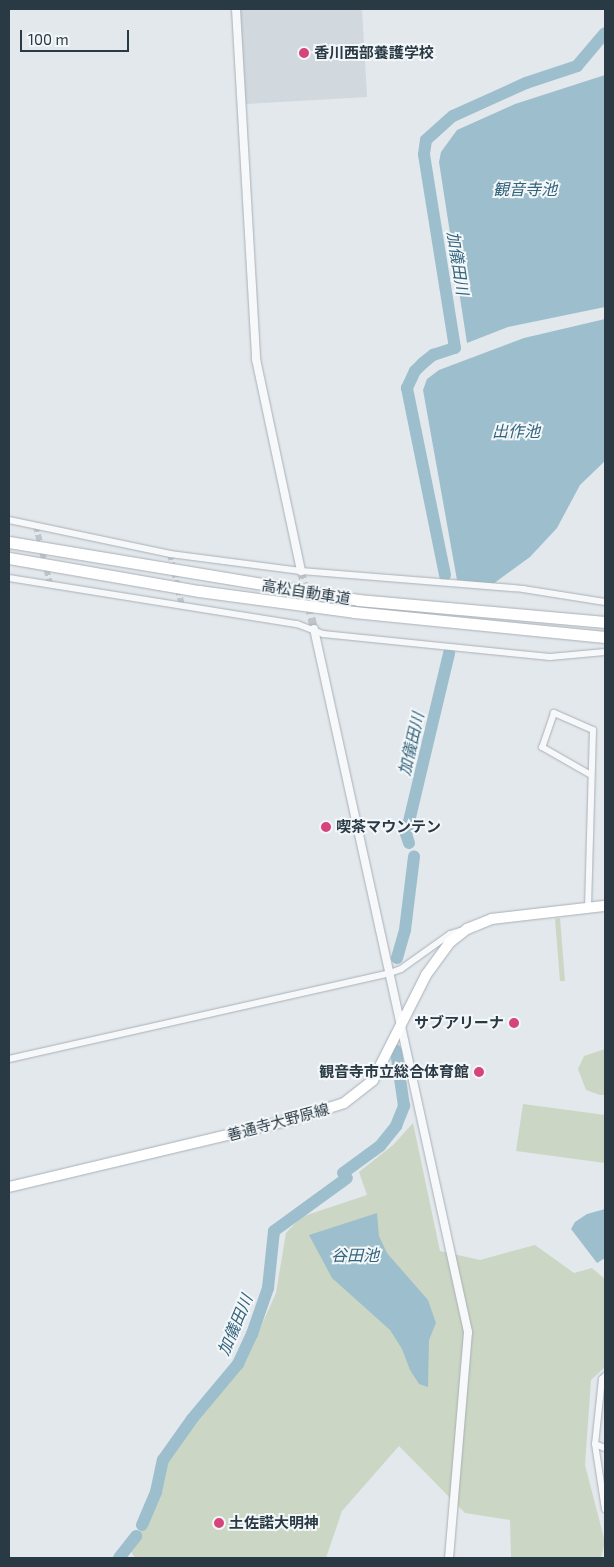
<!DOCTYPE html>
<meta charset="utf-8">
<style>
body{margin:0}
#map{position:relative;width:614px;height:1567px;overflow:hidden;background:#e3e8ec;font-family:"Exo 2","Noto Sans JP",sans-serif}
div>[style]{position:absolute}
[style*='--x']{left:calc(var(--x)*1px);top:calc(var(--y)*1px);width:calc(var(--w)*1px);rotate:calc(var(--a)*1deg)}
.built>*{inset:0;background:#d1d8de}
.green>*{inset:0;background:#ccd6c4}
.water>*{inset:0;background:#9dbfcd}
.river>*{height:12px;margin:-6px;padding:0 6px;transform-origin:6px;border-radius:6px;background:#9dbfcd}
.minor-tunnel>*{height:6px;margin-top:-3px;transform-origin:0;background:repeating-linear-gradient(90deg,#bec5cb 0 6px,transparent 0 9px)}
.tertiary-tunnel>*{height:8px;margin-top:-4px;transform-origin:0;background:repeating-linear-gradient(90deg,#bec5cb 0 8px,transparent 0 12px)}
.roads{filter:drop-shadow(0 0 1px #a8b0b7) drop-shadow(0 0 1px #a8b0b7)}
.minor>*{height:6px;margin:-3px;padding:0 3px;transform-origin:3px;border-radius:3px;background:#f6f8fa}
.tertiary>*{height:8px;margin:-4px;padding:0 4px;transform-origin:4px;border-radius:4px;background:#f6f8fa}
.primary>*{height:10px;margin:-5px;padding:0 5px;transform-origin:5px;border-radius:5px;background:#fff}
.motorway>*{height:11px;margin:-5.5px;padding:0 5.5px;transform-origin:5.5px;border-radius:5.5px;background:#fff}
.dots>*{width:14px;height:14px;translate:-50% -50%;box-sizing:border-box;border:2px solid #f3f7f9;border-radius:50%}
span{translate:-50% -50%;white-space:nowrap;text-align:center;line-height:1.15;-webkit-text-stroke:4px #f3f7f9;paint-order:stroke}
.poi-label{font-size:15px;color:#2a3a45;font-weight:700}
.left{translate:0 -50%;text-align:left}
.right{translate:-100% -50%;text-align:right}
.street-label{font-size:15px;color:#2a3a45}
.water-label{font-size:16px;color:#32637b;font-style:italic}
.frame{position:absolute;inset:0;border:10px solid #2a3a45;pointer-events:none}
.scale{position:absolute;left:20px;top:30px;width:109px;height:22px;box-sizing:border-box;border:2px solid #2a3a45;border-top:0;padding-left:6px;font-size:15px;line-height:18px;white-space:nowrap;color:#2a3a45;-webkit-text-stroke:4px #f3f7f9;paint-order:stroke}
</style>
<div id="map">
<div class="built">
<div style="clip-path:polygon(240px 9px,362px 9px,367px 97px,246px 104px)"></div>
</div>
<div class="green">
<div style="clip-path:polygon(560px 918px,565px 981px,560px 981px,555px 919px)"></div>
<div style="clip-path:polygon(605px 1049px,605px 1095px,600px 1095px,586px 1090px,578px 1069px,584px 1056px)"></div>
<div style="clip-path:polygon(523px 1104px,605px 1115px,605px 1163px,516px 1151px)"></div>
<div style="clip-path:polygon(413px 1123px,440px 1251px,480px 1260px,535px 1245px,574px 1273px,592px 1268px,605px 1279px,605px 1367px,591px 1380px,585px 1465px,605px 1542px,601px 1558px,511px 1558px,510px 1520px,465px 1513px,399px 1446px,342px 1511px,326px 1558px,135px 1558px,130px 1550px,157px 1498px,166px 1466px,184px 1434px,244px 1364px,276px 1293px,286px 1233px,301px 1217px,367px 1195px,359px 1172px,393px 1145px)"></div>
</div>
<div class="water">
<div style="clip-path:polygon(605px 75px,605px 307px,508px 327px,467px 343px,439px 162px,441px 152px,457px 130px,515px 104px)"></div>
<div style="clip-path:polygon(605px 319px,605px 461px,580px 485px,557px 528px,530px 557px,493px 584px,457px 580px,423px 390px,427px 379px,439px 370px,524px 338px)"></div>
<div style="clip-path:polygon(605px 1209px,605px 1258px,597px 1263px,571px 1229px,575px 1222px,587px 1214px)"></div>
<div style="clip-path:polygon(377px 1213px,379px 1236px,387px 1253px,428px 1300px,436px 1323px,429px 1340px,428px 1387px,419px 1384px,410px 1370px,402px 1349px,390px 1330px,332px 1278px,309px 1235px)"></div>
</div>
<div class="river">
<div style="--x:445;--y:575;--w:191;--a:-101.5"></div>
<div style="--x:407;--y:388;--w:19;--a:-65"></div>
<div style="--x:415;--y:371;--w:11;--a:-45"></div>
<div style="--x:423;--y:363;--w:13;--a:-39"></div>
<div style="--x:433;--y:355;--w:23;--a:-18"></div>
<div style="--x:455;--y:348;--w:196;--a:-99.1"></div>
<div style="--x:424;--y:154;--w:14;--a:-82"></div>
<div style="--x:426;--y:140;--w:36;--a:-42"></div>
<div style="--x:453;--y:116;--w:80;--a:-24.3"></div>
<div style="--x:526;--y:83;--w:54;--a:-18.4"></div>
<div style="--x:577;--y:66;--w:43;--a:-49.7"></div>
<div style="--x:409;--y:843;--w:9;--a:-108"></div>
<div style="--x:406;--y:834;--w:186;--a:-76.6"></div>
<div style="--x:397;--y:958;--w:29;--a:-74"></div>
<div style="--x:405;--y:930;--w:74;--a:-83"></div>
<div style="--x:343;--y:1173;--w:46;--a:-36.1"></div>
<div style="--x:380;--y:1146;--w:26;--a:-51"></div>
<div style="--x:396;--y:1126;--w:22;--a:-68"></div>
<div style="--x:404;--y:1106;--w:56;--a:-98.3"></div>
<div style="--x:142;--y:1525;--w:36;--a:-67"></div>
<div style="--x:156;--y:1492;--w:33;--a:-78"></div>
<div style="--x:163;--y:1460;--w:50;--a:-54.7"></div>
<div style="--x:192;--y:1419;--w:72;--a:-50.1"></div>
<div style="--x:238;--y:1364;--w:33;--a:-65"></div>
<div style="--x:252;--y:1334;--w:49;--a:-70.8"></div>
<div style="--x:268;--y:1288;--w:57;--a:-84"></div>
<div style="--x:274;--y:1231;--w:90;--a:-36"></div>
<div style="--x:119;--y:1558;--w:28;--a:-52"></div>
</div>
<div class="minor-tunnel">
<div style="--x:36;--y:526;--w:60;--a:76.4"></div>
<div style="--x:170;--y:554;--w:53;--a:77"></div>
</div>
<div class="tertiary-tunnel">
<div style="--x:301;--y:571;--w:59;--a:77.4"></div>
</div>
<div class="roads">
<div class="minor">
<div style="--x:9;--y:520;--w:165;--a:11.9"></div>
<div style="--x:170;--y:554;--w:132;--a:7.4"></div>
<div style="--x:301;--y:571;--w:223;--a:4.6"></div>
<div style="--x:523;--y:589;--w:83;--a:9"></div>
<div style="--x:9;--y:578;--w:292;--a:9.1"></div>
<div style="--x:297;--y:624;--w:28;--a:21"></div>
<div style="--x:323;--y:634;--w:228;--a:5.8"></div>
<div style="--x:550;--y:657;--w:55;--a:-5.2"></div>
<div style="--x:588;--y:908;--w:178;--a:-88.4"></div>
<div style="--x:593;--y:730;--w:43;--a:-156.4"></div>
<div style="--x:554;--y:713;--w:36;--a:109"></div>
<div style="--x:542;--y:747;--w:56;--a:29.7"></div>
<div style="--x:9;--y:1059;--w:391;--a:-12.7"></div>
<div style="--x:390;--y:973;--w:12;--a:-20"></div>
<div style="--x:401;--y:969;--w:60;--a:-35.5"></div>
<div style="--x:450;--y:934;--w:10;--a:-17"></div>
<div style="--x:605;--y:1376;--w:4;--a:135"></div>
<div style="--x:602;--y:1379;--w:65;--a:96.1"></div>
<div style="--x:595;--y:1444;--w:66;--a:81.3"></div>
<div style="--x:595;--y:1444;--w:11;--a:22"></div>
</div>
<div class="tertiary">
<div style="--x:236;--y:9;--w:351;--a:86.7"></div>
<div style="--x:256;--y:359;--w:217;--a:78"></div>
<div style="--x:314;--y:629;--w:720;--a:77.64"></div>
<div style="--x:468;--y:1332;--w:227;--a:94.8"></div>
</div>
<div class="primary">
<div style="--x:9;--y:1187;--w:293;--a:-13.4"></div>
<div style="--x:294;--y:1119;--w:52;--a:-17.7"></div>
<div style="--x:344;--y:1103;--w:37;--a:-38"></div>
<div style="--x:373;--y:1080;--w:118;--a:-63.2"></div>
<div style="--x:426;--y:975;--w:39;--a:-54"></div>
<div style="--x:449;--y:943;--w:23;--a:-38"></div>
<div style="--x:467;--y:929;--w:27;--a:-22"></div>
<div style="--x:492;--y:919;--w:114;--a:-6.6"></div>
</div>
<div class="motorway">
<div style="--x:9;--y:542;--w:354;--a:9.4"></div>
<div style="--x:358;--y:600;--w:248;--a:5.1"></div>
<div style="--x:9;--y:558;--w:193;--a:9.9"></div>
<div style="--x:199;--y:591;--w:156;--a:7.7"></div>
<div style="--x:354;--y:612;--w:252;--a:5.7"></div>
</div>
</div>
<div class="dots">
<div style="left:304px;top:53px;background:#d5447a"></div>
<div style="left:326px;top:827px;background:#d5447a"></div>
<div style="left:514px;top:1023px;background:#d5447a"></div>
<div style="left:479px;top:1072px;background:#d5447a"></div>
<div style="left:219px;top:1523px;background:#d5447a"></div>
</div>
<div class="poi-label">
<span class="left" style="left:314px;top:53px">香川西部養護学校</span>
<span class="left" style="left:336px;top:827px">喫茶マウンテン</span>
<span class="right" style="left:504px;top:1023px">サブアリーナ</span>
<span class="right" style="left:469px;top:1072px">観音寺市立総合体育館</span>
<span class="left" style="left:229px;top:1523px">土佐諾大明神</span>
</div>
<div class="street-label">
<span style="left:306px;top:592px;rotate:9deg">高松自動車道</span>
<span style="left:278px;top:1122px;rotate:-15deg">善通寺大野原線</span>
</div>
<div class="water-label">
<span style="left:525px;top:189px">観音寺池</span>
<span style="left:458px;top:263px;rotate:81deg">加儀田川</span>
<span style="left:516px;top:431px">出作池</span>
<span style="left:411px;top:744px;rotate:-77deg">加儀田川</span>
<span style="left:355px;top:1255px">谷田池</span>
<span style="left:235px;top:1325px;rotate:-67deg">加儀田川</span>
</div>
<div class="frame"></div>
<div class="scale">100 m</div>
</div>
